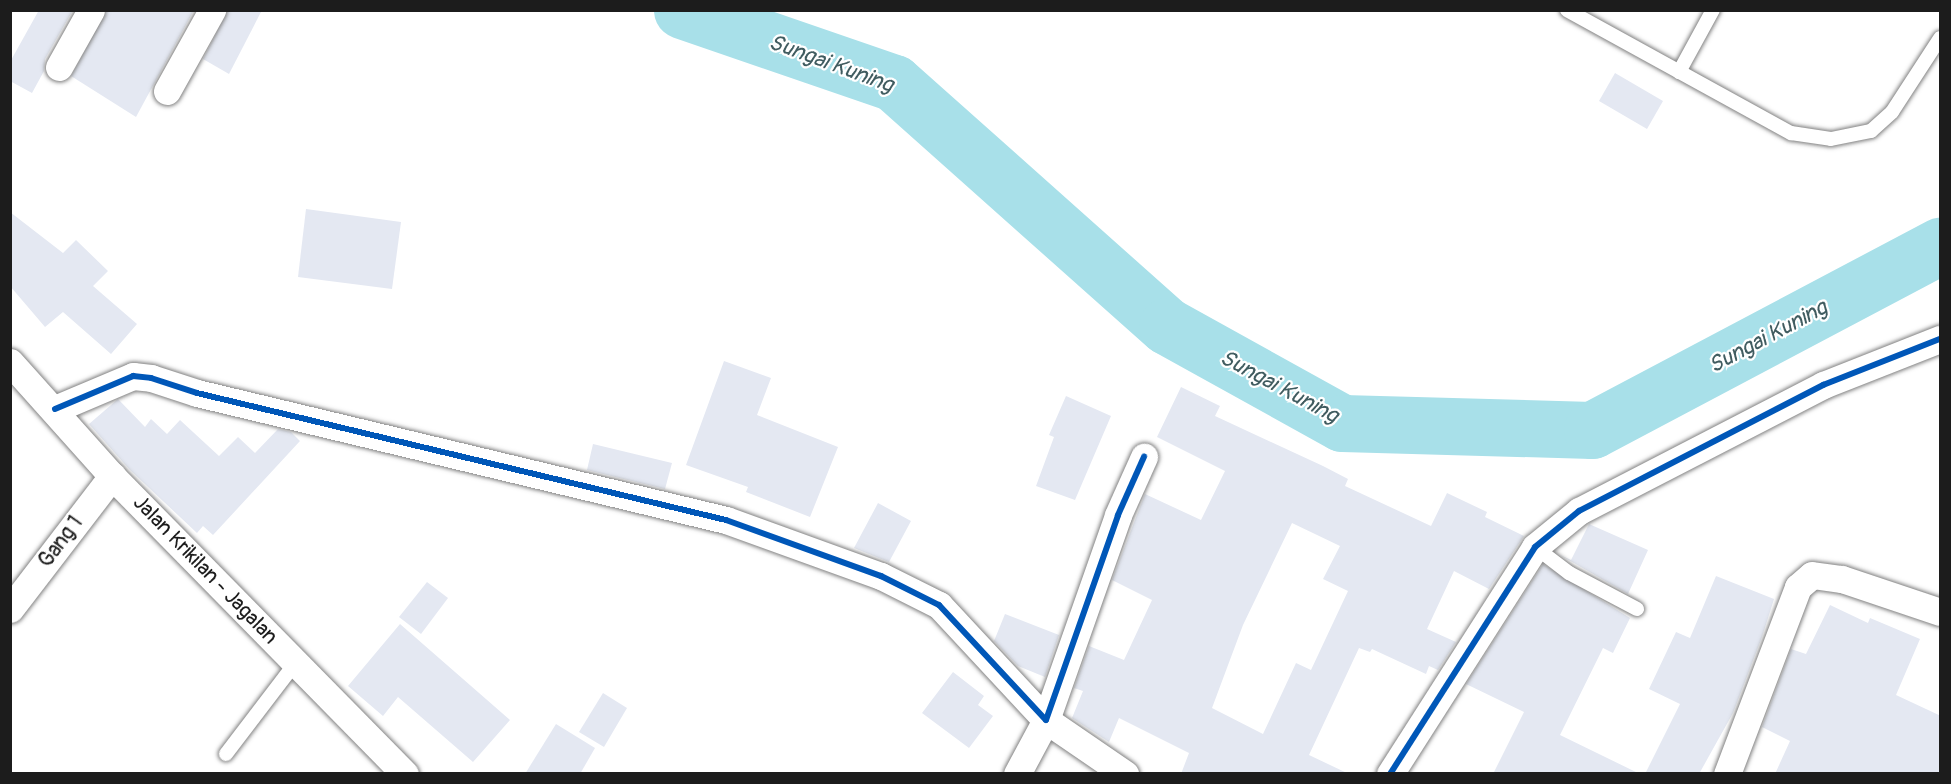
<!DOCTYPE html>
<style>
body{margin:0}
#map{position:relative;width:1951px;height:784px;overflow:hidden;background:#fff;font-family:Pangolin,sans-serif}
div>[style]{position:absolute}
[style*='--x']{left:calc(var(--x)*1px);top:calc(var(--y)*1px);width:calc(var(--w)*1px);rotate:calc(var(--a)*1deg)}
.river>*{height:57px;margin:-28.5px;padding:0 28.5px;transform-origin:28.5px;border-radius:28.5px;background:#a8e0e9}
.building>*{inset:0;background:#e4e8f2}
.roads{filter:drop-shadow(0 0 2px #828282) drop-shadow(0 0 2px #828282)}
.service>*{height:14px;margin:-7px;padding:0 7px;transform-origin:7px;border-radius:7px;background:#fff}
.minor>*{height:27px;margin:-13.5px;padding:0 13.5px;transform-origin:13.5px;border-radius:13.5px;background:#fff}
.cycleway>*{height:6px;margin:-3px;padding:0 3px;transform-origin:3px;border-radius:3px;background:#0057b8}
span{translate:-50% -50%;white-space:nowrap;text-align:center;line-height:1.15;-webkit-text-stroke:4.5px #fff;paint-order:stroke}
.street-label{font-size:21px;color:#1c1c1c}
.water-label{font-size:22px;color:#405c60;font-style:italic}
.frame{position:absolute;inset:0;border:12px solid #1c1c1c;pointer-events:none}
</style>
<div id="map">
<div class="river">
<div style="--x:682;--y:10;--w:224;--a:19"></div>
<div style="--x:894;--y:83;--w:365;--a:41.7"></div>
<div style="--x:1167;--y:326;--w:200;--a:29"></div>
<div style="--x:1342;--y:423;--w:250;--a:1.6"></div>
<div style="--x:1592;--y:430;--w:394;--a:-27.9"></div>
</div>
<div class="building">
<div style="clip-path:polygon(39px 10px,73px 10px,45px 59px,44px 71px,32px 93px,10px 81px,10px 62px)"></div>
<div style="clip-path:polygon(107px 10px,194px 10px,136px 117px,71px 76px)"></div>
<div style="clip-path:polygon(228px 10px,262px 10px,229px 74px,203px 59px)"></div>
<div style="clip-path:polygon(1615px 73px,1663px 101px,1647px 129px,1599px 101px)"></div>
<div style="clip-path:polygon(306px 209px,401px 222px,392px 289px,298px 277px)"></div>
<div style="clip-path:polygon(10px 212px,63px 253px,76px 240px,108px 271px,93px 286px,137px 324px,111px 354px,63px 312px,45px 327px,10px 286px)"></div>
<div style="clip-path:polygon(724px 361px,771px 378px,757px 415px,838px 447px,810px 517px,746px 492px,748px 487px,686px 465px)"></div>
<div style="clip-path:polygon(evenodd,1181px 387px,1220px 406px,1215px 416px,1323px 466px,1348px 479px,1345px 486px,1431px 526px,1447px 493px,1487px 512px,1485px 517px,1524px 536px,1489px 589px,1454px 571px,1427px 629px,1456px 642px,1438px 670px,1429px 666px,1426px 674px,1372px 649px,1370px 652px,1359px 648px,1309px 755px,1349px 774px,1181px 774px,1189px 753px,1119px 718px,1109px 742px,1072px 718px,1083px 691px,1074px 688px,1089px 646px,1124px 660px,1152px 600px,1112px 580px,1145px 494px,1201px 520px,1225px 471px,1157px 437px,1181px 387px,1292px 523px,1340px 546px,1323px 579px,1348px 591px,1311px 670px,1296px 663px,1263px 734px,1212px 708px,1243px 625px,1292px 523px)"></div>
<div style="clip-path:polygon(1066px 396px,1111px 416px,1075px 500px,1036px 486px,1054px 437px,1049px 435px)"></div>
<div style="clip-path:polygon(118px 399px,145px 427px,151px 419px,167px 434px,180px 420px,219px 456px,238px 437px,255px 453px,278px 429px,291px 432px,300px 441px,213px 535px,203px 526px,197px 533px,130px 470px,89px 424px)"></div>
<div style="clip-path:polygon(593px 444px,672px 463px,665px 489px,587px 470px)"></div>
<div style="clip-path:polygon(878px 503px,911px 521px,889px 562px,854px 548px)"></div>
<div style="clip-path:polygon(1589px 524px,1648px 550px,1628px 594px,1560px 555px,1571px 560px)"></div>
<div style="clip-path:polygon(1543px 564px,1630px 618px,1613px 653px,1603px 648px,1560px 735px,1640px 774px,1493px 774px,1524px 712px,1466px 684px)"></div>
<div style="clip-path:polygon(1716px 576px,1774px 599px,1762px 637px,1733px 713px,1699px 774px,1645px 774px,1680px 704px,1649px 689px,1676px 632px,1690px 638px)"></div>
<div style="clip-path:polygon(427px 582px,448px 598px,421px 634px,399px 617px)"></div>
<div style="clip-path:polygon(1830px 605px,1868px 623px,1870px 618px,1920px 639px,1896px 695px,1941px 716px,1941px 774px,1775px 774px,1790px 741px,1762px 727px,1791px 649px,1806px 654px)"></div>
<div style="clip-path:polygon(1005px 614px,1059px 635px,1045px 677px,1018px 666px,994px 641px)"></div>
<div style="clip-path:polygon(400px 624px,510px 720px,473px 762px,398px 697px,383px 716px,348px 686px)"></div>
<div style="clip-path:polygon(953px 672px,984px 696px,978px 705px,993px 716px,969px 748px,922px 713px)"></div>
<div style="clip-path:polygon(603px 693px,627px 708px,604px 747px,579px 732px)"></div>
<div style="clip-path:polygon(556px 724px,595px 748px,580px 774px,525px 774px)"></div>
</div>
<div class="roads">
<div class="service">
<div style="--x:1567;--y:10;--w:256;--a:28.8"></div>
<div style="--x:1791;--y:133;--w:40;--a:8.5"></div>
<div style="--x:1831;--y:139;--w:41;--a:-11.3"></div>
<div style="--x:1871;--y:131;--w:28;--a:-42"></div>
<div style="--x:1892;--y:112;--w:88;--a:-57"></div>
<div style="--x:1679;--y:72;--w:71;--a:-61.3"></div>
<div style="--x:1535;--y:547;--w:43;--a:37.4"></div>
<div style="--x:1569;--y:573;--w:77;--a:27.9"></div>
<div style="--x:226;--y:754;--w:116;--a:-52.7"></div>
</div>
<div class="minor">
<div style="--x:59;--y:67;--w:65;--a:-60.7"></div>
<div style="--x:167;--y:91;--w:93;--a:-60.9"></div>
<div style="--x:10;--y:362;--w:153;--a:48.2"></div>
<div style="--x:112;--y:476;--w:418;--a:45.5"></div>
<div style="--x:55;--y:409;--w:85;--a:-22.9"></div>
<div style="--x:133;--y:376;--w:18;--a:6"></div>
<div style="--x:151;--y:378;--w:48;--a:18.1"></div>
<div style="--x:197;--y:393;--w:544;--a:13.5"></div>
<div style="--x:726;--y:520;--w:165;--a:19.9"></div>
<div style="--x:881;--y:576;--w:65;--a:26.6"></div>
<div style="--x:939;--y:605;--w:157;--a:47.1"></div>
<div style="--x:1046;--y:720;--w:217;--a:-70.6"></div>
<div style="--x:1118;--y:515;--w:64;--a:-65.9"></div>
<div style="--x:10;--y:609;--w:168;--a:-52.5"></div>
<div style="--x:1017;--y:774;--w:61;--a:-61.8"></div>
<div style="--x:1046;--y:720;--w:96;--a:34.4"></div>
<div style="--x:1390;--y:774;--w:269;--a:-57.4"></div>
<div style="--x:1535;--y:547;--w:57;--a:-39.3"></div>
<div style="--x:1579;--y:511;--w:275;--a:-27.3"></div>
<div style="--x:1823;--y:385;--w:126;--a:-21.5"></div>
<div style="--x:1727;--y:774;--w:200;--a:-69.2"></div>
<div style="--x:1798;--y:587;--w:18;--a:-41"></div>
<div style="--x:1812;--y:575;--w:30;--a:8"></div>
<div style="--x:1842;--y:579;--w:103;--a:18.6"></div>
</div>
</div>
<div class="cycleway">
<div style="--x:55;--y:409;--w:85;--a:-22.9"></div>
<div style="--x:133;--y:376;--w:18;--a:6"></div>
<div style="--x:151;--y:378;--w:48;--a:18.1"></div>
<div style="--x:197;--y:393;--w:544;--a:13.5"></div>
<div style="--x:726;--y:520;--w:165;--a:19.9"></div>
<div style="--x:881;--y:576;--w:65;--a:26.6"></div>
<div style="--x:939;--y:605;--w:157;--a:47.1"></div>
<div style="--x:1046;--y:720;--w:217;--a:-70.6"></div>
<div style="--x:1118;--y:515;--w:64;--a:-65.9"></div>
<div style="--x:1390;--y:774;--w:269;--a:-57.4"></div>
<div style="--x:1535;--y:547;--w:57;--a:-39.3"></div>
<div style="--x:1579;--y:511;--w:275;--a:-27.3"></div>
<div style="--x:1823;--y:385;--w:126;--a:-21.5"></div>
</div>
<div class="street-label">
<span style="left:61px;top:542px;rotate:-53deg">Gang 1</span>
<span style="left:205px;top:570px;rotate:46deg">Jalan Krikilan - Jagalan</span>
</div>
<div class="water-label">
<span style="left:831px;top:64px;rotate:20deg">Sungai Kuning</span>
<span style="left:1768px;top:337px;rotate:-28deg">Sungai Kuning</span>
<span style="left:1279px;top:387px;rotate:28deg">Sungai Kuning</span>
</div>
<div class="frame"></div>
</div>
